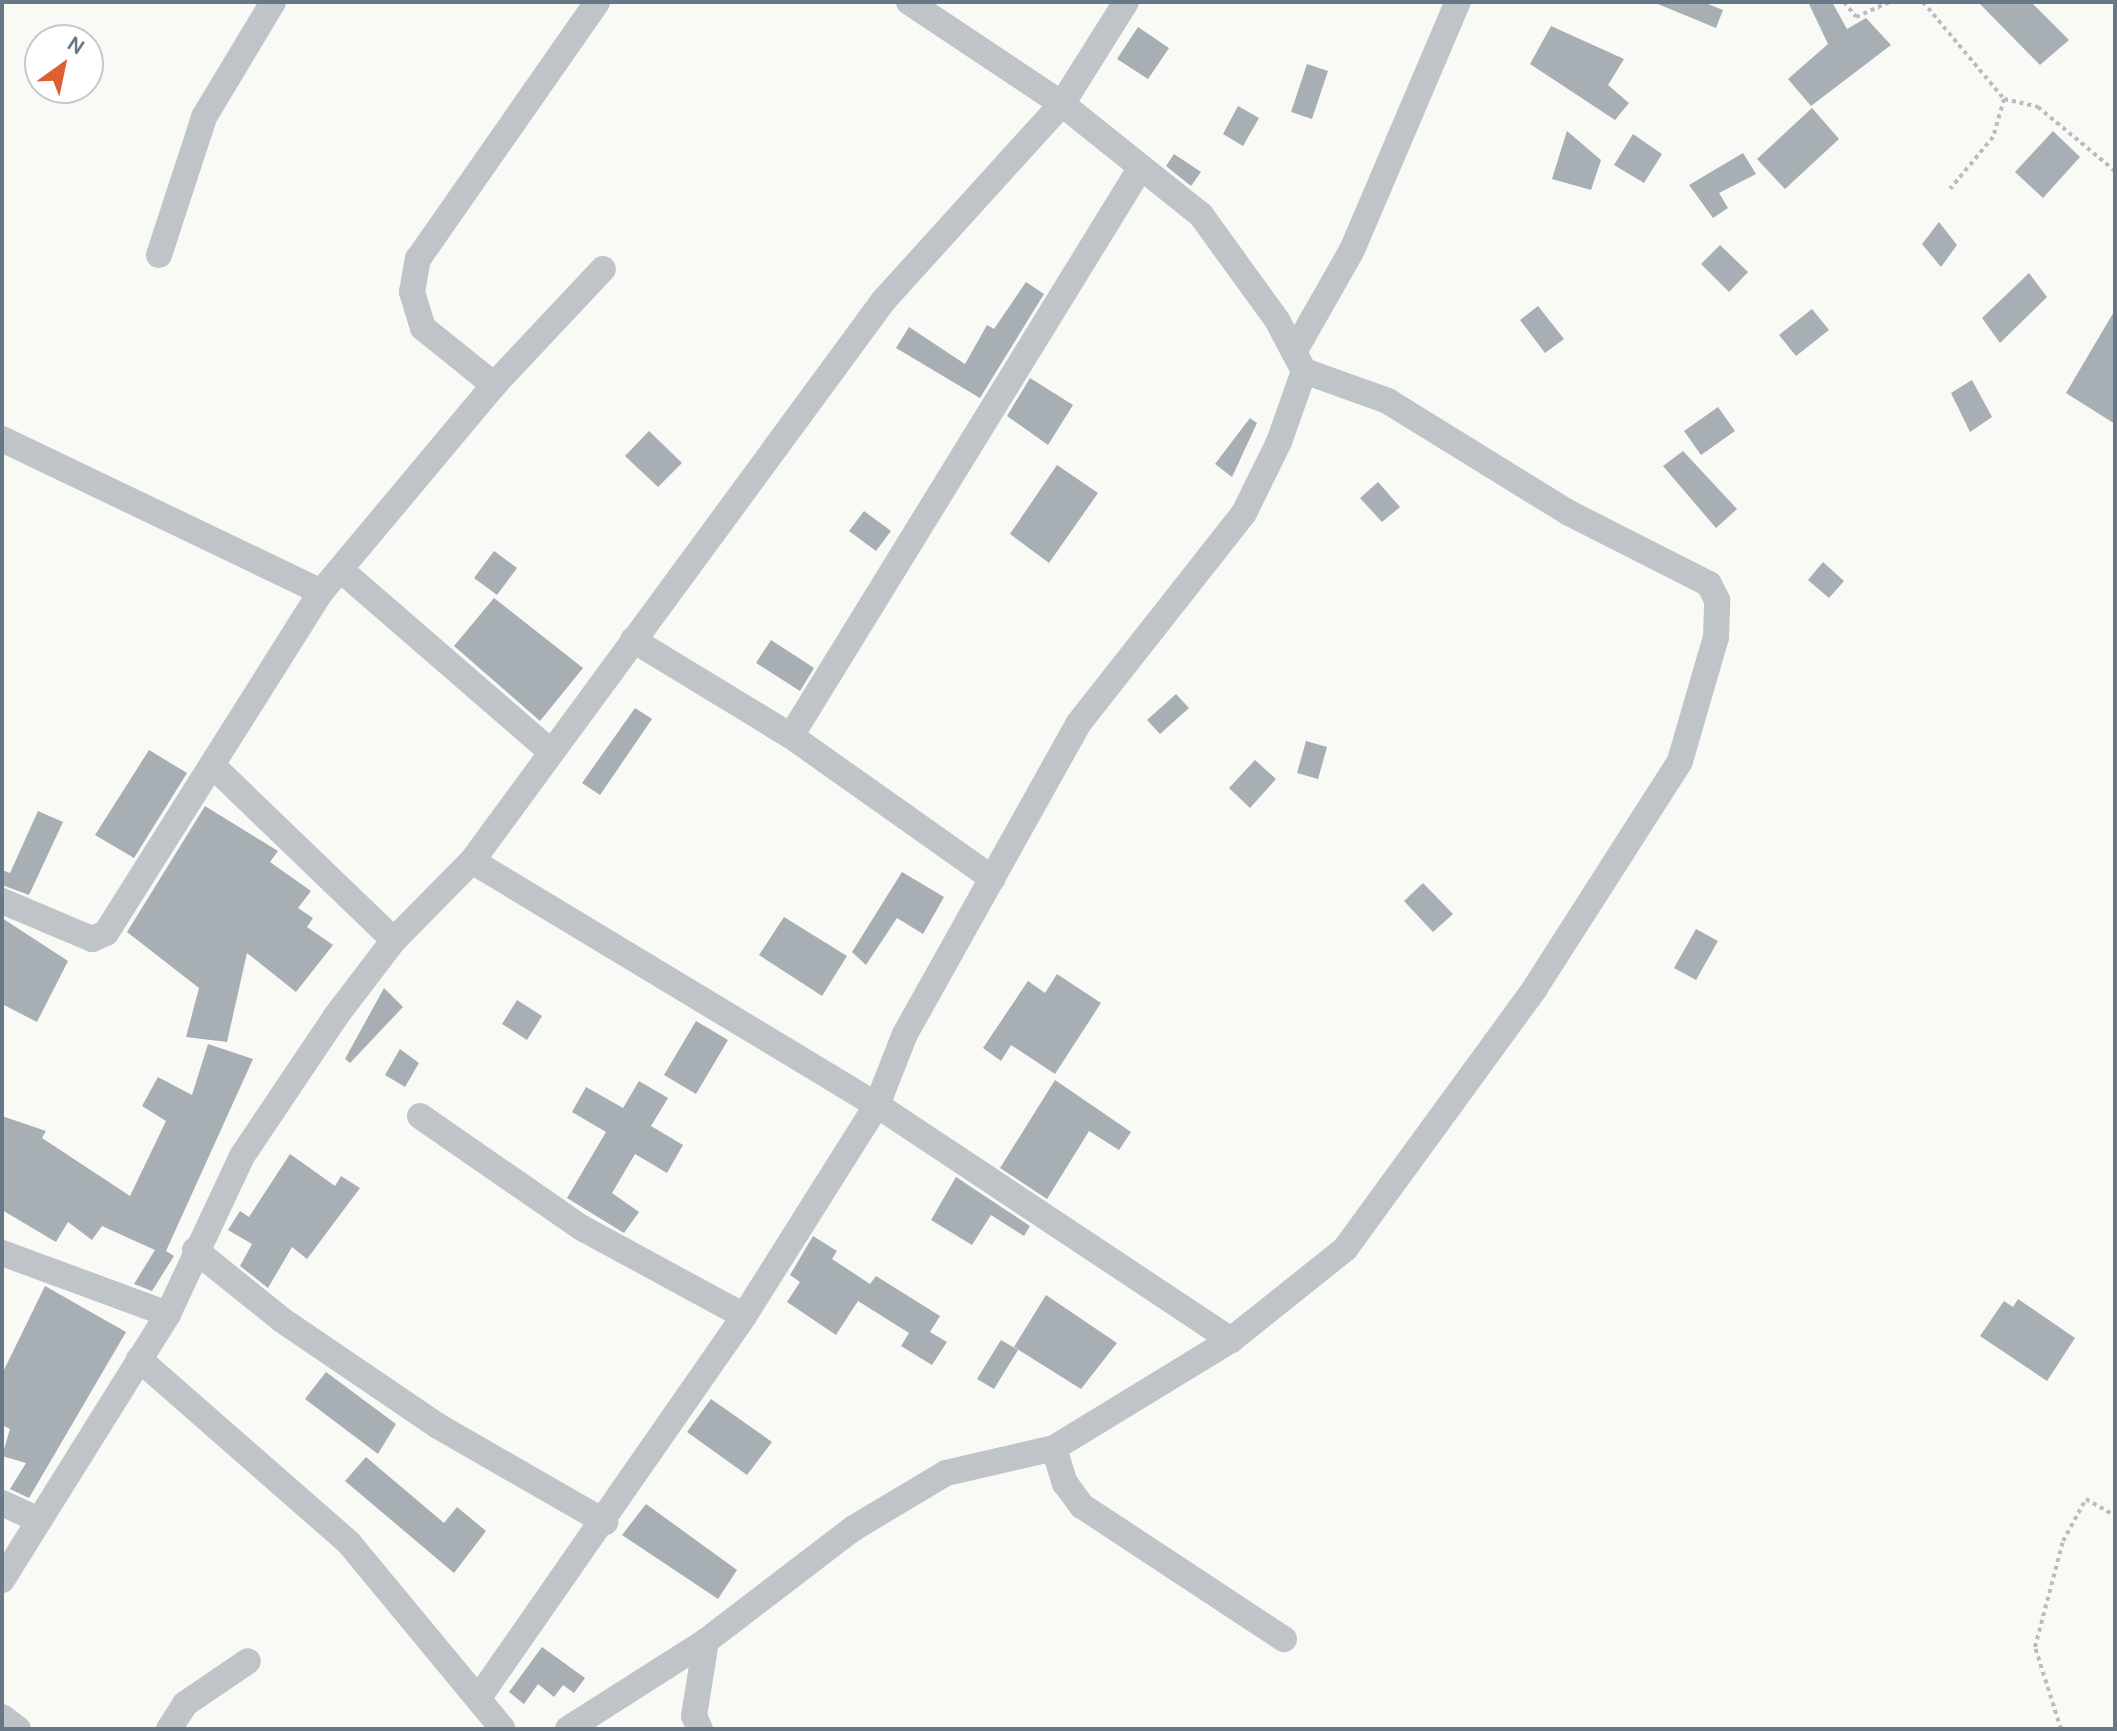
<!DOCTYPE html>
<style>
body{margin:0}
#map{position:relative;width:2117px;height:1731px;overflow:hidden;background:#f9f9f6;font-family:Karla,sans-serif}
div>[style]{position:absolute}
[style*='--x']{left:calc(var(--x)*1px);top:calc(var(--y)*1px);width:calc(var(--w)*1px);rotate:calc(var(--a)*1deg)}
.building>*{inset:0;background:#a7afb5}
.path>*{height:4px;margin-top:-2px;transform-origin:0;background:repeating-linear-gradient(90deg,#babdc0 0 4px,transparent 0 8px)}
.minor>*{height:26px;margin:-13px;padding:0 13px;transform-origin:13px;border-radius:13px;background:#bfc4c8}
span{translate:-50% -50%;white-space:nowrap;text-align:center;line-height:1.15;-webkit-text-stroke:8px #fff;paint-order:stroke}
.frame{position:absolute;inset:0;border:4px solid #697886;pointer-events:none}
.north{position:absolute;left:24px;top:24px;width:80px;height:80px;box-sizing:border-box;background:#fff;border:2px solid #c3c9cf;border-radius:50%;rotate:33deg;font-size:22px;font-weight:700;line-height:32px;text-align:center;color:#697886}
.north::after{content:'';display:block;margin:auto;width:28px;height:36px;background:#dd5f32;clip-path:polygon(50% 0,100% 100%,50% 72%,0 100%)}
</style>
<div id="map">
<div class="building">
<div style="clip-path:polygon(1653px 2px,1703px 2px,1723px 10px,1716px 28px)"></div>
<div style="clip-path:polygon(1808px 2px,1832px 2px,1847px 29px,1866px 18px,1891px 45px,1811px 106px,1788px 79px,1828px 44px)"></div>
<div style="clip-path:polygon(1978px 2px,2031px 2px,2069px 40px,2040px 65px)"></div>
<div style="clip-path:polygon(1551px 26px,1624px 59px,1608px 85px,1629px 103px,1615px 120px,1530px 64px)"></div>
<div style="clip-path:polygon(1138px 27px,1169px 48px,1148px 79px,1117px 59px)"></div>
<div style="clip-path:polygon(1307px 64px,1328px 71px,1312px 119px,1291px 112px)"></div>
<div style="clip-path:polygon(1238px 106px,1259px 118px,1243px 146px,1223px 134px)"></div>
<div style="clip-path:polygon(1812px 108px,1839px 139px,1785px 189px,1757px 159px)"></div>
<div style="clip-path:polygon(1567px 131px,1601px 160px,1591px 190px,1552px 179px)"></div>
<div style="clip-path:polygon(2053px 131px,2080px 157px,2043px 198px,2015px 172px)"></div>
<div style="clip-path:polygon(1633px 134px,1662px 154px,1644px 183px,1614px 165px)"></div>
<div style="clip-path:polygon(1743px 153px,1756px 174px,1719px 193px,1728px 208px,1713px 218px,1689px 185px)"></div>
<div style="clip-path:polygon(1174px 154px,1201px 172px,1191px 186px,1166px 166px)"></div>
<div style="clip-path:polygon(1939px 222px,1957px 245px,1941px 267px,1922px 244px)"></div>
<div style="clip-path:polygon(1720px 245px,1748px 272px,1729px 292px,1701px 264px)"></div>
<div style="clip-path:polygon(2029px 273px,2047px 297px,2000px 343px,1982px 318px)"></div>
<div style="clip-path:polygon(1026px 282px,1044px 294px,980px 398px,896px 348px,909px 327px,965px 364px,987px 325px,994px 329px)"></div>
<div style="clip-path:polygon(1538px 306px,1564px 339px,1545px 353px,1520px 320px)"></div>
<div style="clip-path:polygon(1812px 309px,1829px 330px,1796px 356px,1779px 335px)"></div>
<div style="clip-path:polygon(2115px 310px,2115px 424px,2066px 393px)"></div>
<div style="clip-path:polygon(1030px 378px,1073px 405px,1048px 445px,1007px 416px)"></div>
<div style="clip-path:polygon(1972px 380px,1992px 417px,1970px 432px,1951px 393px)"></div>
<div style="clip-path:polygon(1718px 407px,1735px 431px,1701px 455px,1684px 431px)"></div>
<div style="clip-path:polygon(1250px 418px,1257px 423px,1232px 477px,1215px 464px)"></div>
<div style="clip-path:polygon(649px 431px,682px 463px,658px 487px,625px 456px)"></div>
<div style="clip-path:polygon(1683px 451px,1737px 509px,1716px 528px,1663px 466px)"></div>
<div style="clip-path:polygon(1057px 465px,1098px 493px,1049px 563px,1010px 534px)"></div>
<div style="clip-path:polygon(1378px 482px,1400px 507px,1382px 522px,1360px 498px)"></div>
<div style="clip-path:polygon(864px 511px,891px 531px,876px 551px,849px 531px)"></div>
<div style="clip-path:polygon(494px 551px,517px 568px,497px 595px,474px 578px)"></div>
<div style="clip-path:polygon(1823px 562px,1844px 581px,1829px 598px,1808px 580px)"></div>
<div style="clip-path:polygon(494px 598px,583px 668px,540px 721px,454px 646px)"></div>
<div style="clip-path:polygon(771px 640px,814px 668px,800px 691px,756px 663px)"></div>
<div style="clip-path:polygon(1176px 694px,1189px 708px,1160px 734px,1147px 720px)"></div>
<div style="clip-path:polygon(635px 708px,652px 719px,600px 795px,582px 783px)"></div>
<div style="clip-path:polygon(1306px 741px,1327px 747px,1318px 779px,1297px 773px)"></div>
<div style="clip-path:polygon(149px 750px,187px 773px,134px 858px,95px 835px)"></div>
<div style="clip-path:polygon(1255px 760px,1276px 779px,1250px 808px,1229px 788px)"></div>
<div style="clip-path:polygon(205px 806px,278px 851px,270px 862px,311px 891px,298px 908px,313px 918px,307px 927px,333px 945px,296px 992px,247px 953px,227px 1042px,186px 1037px,199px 988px,127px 932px)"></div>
<div style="clip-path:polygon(38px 811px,63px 822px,29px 895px,2px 885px,2px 870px,10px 873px)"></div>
<div style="clip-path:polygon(902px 872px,944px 897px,923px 934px,897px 918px,866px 965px,852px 952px)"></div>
<div style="clip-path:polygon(1423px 883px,1453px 914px,1433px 932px,1404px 901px)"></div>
<div style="clip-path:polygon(784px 917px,847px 956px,822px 996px,759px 955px)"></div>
<div style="clip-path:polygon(2px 918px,68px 961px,37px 1022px,2px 1004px)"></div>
<div style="clip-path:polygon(1696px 929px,1718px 941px,1696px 980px,1674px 968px)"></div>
<div style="clip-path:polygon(1057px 974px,1101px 1003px,1055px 1074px,1011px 1045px,1001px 1061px,983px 1048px,1028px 981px,1045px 993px)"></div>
<div style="clip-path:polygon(384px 988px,403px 1007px,350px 1063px,345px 1059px)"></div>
<div style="clip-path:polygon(517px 1000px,542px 1016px,527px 1040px,502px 1024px)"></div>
<div style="clip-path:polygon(696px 1021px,728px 1040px,696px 1094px,664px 1075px)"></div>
<div style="clip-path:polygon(208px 1044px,253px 1059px,166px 1251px,174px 1256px,152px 1291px,134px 1284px,155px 1250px,102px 1226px,92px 1240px,68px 1222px,56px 1242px,2px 1210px,2px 1116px,46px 1131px,42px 1138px,130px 1196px,166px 1121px,142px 1106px,158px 1077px,192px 1095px)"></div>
<div style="clip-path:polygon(400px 1049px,419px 1063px,405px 1087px,385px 1075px)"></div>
<div style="clip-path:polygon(1055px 1080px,1131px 1132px,1119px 1150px,1089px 1131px,1047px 1199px,1000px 1168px)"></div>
<div style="clip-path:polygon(639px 1081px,668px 1098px,651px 1126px,683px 1145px,667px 1173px,635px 1154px,612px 1193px,639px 1212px,624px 1233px,567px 1198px,606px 1132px,572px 1112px,586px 1087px,623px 1108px)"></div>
<div style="clip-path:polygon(290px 1154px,335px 1186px,341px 1176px,360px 1188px,307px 1259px,292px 1247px,268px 1288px,240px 1266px,252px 1244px,228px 1230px,240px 1211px,249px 1217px)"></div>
<div style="clip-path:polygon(956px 1177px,1030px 1226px,1024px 1236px,991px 1215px,972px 1245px,931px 1220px)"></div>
<div style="clip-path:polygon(813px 1236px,837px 1251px,832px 1259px,870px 1284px,876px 1276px,940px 1316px,930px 1332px,947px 1342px,932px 1365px,901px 1346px,909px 1333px,858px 1301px,836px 1335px,787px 1302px,800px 1282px,790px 1275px)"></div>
<div style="clip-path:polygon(45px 1286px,126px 1332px,29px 1498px,10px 1489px,26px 1463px,2px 1456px,10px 1429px,2px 1425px,2px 1374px)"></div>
<div style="clip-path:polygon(1046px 1295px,1117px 1343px,1081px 1389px,1014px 1347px)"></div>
<div style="clip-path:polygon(2018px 1299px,2075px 1338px,2047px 1381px,1980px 1336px,2004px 1301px,2013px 1307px)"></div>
<div style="clip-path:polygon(1001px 1340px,1018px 1350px,994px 1389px,977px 1379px)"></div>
<div style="clip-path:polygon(326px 1372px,396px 1424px,378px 1454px,305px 1399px)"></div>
<div style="clip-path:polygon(711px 1399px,772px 1442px,747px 1475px,687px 1432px)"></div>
<div style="clip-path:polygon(366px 1457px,444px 1523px,457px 1507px,486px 1531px,454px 1573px,345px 1481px)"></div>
<div style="clip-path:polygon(646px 1504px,737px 1570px,718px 1599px,622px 1535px)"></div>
<div style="clip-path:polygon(542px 1647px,585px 1678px,574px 1693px,563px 1685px,554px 1697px,538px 1684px,524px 1704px,509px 1692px)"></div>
</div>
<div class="path">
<div style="--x:1844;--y:2;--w:19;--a:51"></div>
<div style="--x:1856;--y:17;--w:37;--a:-24"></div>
<div style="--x:1923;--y:2;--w:126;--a:50.1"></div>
<div style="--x:2004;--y:99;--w:40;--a:106"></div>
<div style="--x:1993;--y:137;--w:67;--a:129.6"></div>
<div style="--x:2004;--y:99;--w:35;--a:13"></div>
<div style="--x:2038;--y:107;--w:100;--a:39.7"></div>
<div style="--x:2061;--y:1729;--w:86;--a:-107.6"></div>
<div style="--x:2035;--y:1647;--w:110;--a:-75.2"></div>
<div style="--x:2063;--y:1541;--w:48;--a:-61.3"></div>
<div style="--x:2086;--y:1499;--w:34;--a:30"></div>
</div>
<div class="minor">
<div style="--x:159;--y:255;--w:145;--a:-71.9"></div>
<div style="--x:204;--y:117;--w:134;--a:-59"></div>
<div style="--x:1294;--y:352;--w:117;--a:-60.4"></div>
<div style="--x:1352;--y:250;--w:270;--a:-66.9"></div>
<div style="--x:494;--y:385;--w:91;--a:-141.2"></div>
<div style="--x:423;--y:328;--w:38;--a:-107"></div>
<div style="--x:412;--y:292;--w:34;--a:-80"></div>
<div style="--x:418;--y:259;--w:313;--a:-55.1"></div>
<div style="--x:2;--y:439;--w:354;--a:25.6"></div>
<div style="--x:341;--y:570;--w:276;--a:40.9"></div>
<div style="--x:633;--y:640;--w:185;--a:31.3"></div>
<div style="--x:791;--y:736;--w:247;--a:35.3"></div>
<div style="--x:791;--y:736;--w:668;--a:-58.4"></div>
<div style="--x:213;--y:766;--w:251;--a:43.9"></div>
<div style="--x:472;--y:861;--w:473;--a:31.1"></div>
<div style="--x:877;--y:1105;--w:425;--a:33.6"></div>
<div style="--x:2;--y:901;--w:98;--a:22.9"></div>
<div style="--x:92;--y:939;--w:15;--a:-23"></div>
<div style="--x:106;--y:933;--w:403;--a:-57.8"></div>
<div style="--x:321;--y:592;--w:270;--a:-50.1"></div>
<div style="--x:494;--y:385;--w:159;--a:-46.8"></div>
<div style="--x:420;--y:1116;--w:197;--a:34.7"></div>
<div style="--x:582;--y:1228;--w:184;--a:28.5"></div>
<div style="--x:195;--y:1250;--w:112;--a:38.8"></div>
<div style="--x:282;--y:1320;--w:189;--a:34.2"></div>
<div style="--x:438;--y:1426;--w:193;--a:29.9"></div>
<div style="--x:2;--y:1253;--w:177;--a:20.2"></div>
<div style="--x:139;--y:1359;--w:279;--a:41.2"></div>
<div style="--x:349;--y:1543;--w:241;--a:50.4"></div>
<div style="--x:1054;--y:1448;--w:37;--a:73"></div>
<div style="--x:1065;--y:1483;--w:29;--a:54"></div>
<div style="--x:1082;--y:1506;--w:242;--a:33.4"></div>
<div style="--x:2;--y:1503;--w:41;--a:24.7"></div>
<div style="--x:2;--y:1580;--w:314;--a:-58"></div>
<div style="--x:168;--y:1314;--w:174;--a:-64.9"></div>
<div style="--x:242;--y:1156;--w:169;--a:-56.1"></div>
<div style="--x:336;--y:1016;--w:96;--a:-52.7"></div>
<div style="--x:394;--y:940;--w:111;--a:-45.4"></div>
<div style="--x:472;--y:861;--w:696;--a:-53.71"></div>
<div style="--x:884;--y:300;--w:265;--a:-47.8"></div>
<div style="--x:1062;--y:104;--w:120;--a:-57.9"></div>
<div style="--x:480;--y:1696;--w:463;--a:-55.2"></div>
<div style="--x:744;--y:1316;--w:249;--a:-57.8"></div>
<div style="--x:877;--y:1105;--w:76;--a:-68.5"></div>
<div style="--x:905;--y:1034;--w:355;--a:-60.8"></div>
<div style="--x:1078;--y:724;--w:268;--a:-51.8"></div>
<div style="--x:1244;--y:513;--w:79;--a:-63.8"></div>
<div style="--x:1279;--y:442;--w:75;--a:-70.6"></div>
<div style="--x:2;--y:1717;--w:20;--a:37"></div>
<div style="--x:169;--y:1729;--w:30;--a:-57"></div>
<div style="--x:185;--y:1704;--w:76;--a:-34.3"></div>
<div style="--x:568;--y:1729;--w:164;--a:-32.5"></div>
<div style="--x:706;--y:1641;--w:186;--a:-37.4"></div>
<div style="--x:854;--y:1528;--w:107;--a:-30.9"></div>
<div style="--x:946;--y:1473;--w:111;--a:-13"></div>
<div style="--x:1054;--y:1448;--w:207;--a:-31.4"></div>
<div style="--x:1231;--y:1340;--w:146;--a:-38.6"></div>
<div style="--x:1345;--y:1249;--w:323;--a:-53.9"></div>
<div style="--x:1535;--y:988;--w:269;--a:-57.4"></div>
<div style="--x:1680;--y:761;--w:129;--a:-73.8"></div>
<div style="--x:1716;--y:637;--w:37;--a:-88"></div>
<div style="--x:1717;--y:600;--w:18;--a:-117"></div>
<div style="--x:1709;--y:584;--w:157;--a:-153.1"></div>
<div style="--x:1569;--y:513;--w:213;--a:-148.3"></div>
<div style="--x:1388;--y:401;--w:89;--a:-160.3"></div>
<div style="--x:1304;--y:371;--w:58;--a:-117.9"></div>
<div style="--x:1277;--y:320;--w:130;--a:-125.9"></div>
<div style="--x:1201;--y:215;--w:178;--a:-141.4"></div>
<div style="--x:1062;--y:104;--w:184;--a:-146.3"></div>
<div style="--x:700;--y:1729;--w:14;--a:-115"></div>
<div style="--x:694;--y:1716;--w:76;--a:-80.9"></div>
</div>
<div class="frame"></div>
<div class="north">N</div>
</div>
